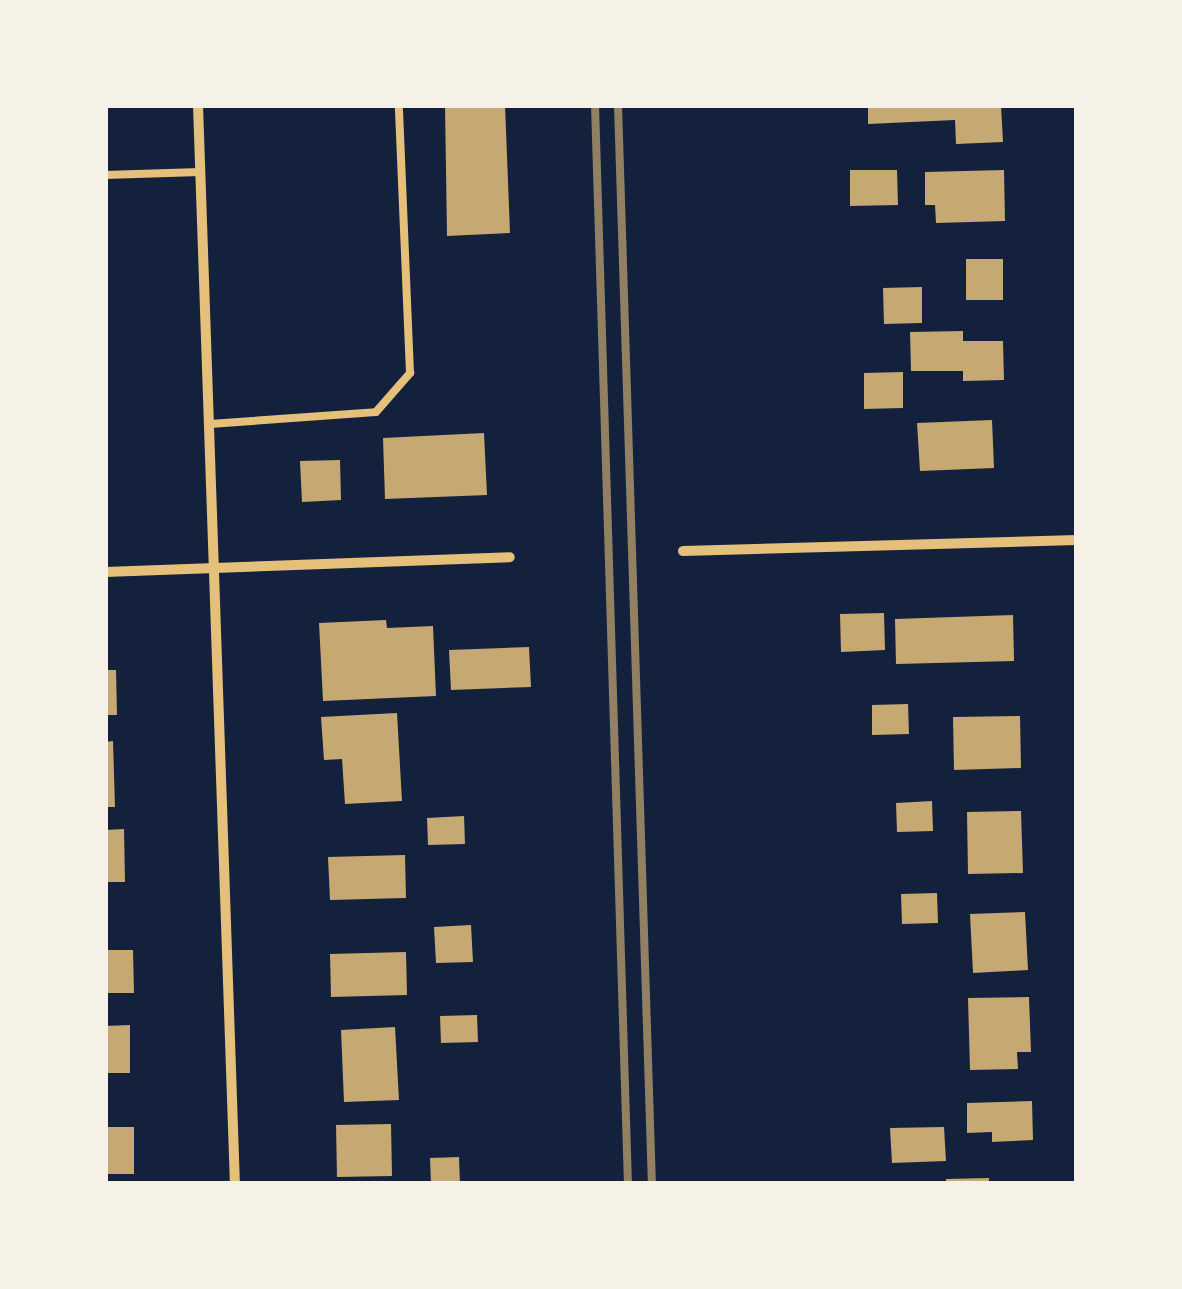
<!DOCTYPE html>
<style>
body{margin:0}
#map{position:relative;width:1182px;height:1289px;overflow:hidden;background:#14213d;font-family:Overpass,sans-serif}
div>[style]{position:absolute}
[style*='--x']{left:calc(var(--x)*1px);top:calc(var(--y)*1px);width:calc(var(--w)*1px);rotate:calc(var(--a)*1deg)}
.building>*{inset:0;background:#c6a872}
.service>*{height:8px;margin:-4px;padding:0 4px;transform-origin:4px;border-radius:4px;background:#e5c07b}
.minor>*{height:10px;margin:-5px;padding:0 5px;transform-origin:5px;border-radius:5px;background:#e5c07b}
.rail>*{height:8px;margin:-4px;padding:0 4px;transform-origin:4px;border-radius:4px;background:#918062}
span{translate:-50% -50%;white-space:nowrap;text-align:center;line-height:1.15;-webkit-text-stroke:8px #f6f1e7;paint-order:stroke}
.frame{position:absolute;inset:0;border:108px solid #f6f1e7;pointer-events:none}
</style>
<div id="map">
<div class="building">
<div style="clip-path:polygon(445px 105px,505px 105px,510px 233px,447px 236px)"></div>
<div style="clip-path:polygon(868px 105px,1001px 105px,1003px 142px,956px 144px,955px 120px,868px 124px)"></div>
<div style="clip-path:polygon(850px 170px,897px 170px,898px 205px,850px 206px)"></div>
<div style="clip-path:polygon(1004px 170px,1005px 221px,936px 223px,935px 205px,925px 205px,925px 172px)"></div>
<div style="clip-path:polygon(966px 259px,1003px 259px,1003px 300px,966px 300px)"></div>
<div style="clip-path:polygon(922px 287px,922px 323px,884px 324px,883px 288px)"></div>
<div style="clip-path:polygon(963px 331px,963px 341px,1003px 341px,1004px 380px,963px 381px,963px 371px,911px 371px,910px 332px)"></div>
<div style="clip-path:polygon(903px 372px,903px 408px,864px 409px,864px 373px)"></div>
<div style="clip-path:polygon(992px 420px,994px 468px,920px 471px,917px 423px)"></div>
<div style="clip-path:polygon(484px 433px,487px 495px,385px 499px,383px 438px)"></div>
<div style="clip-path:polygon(340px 460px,341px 500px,302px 502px,300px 461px)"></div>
<div style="clip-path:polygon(884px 613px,885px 650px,841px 652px,840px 614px)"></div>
<div style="clip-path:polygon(1013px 615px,1014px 661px,896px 664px,895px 619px)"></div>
<div style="clip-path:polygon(386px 620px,387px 628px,433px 626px,436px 696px,323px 701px,319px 623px)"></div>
<div style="clip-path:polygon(529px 647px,531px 687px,451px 690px,449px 650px)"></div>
<div style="clip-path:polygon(105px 670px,116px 670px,117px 715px,105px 715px)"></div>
<div style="clip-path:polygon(908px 704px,909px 734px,872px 735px,872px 705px)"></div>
<div style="clip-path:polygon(397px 713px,402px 801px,345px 804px,342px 759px,324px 760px,321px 717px)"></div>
<div style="clip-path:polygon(1020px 716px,1021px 768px,954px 770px,953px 717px)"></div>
<div style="clip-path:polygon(113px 741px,115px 807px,105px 807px,105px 742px)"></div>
<div style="clip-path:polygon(932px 801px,933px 831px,897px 832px,896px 803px)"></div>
<div style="clip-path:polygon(1021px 811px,1023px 873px,968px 874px,967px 812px)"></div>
<div style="clip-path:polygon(464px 816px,465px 844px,428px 845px,427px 818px)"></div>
<div style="clip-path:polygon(124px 829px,125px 882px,105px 882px,105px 830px)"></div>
<div style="clip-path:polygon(405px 855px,406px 898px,330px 900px,328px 857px)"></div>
<div style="clip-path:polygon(937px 893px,938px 923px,902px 924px,901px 894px)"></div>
<div style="clip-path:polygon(1025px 912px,1028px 970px,973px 973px,970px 914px)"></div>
<div style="clip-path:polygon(471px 925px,473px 962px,436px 963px,434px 927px)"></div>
<div style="clip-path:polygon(105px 950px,133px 950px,134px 993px,105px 993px)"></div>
<div style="clip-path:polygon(406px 952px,407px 995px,331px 997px,330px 954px)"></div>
<div style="clip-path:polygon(1029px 997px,1031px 1052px,1017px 1052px,1018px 1069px,970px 1070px,968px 998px)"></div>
<div style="clip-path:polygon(477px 1015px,478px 1042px,441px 1043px,440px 1016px)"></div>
<div style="clip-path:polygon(130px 1025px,130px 1073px,105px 1073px,105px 1026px)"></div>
<div style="clip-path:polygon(395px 1027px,399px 1100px,344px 1102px,341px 1030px)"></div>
<div style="clip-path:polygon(1032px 1101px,1033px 1140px,992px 1142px,992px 1132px,967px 1133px,967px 1103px)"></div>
<div style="clip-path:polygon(391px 1124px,392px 1176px,337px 1177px,336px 1125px)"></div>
<div style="clip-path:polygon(105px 1127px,134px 1127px,134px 1174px,105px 1174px)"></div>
<div style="clip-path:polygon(944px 1127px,946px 1161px,892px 1163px,890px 1128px)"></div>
<div style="clip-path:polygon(459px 1157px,460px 1184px,431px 1184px,430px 1158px)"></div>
<div style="clip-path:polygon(989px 1178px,989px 1184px,946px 1184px,946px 1179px)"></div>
</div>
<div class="service">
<div style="--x:105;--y:175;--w:95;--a:-1.8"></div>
<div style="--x:210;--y:424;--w:166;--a:-4.1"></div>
<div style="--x:376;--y:412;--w:52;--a:-48.9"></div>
<div style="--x:410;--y:373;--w:268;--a:-92.4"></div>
</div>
<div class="minor">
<div style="--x:198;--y:105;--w:1080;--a:88.04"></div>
<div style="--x:683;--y:551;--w:394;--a:-1.6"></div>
<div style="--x:105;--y:572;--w:405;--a:-2.1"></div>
</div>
<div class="rail">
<div style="--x:595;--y:105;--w:1080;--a:88.25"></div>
<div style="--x:618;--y:105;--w:1080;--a:88.2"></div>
</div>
<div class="frame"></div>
</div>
